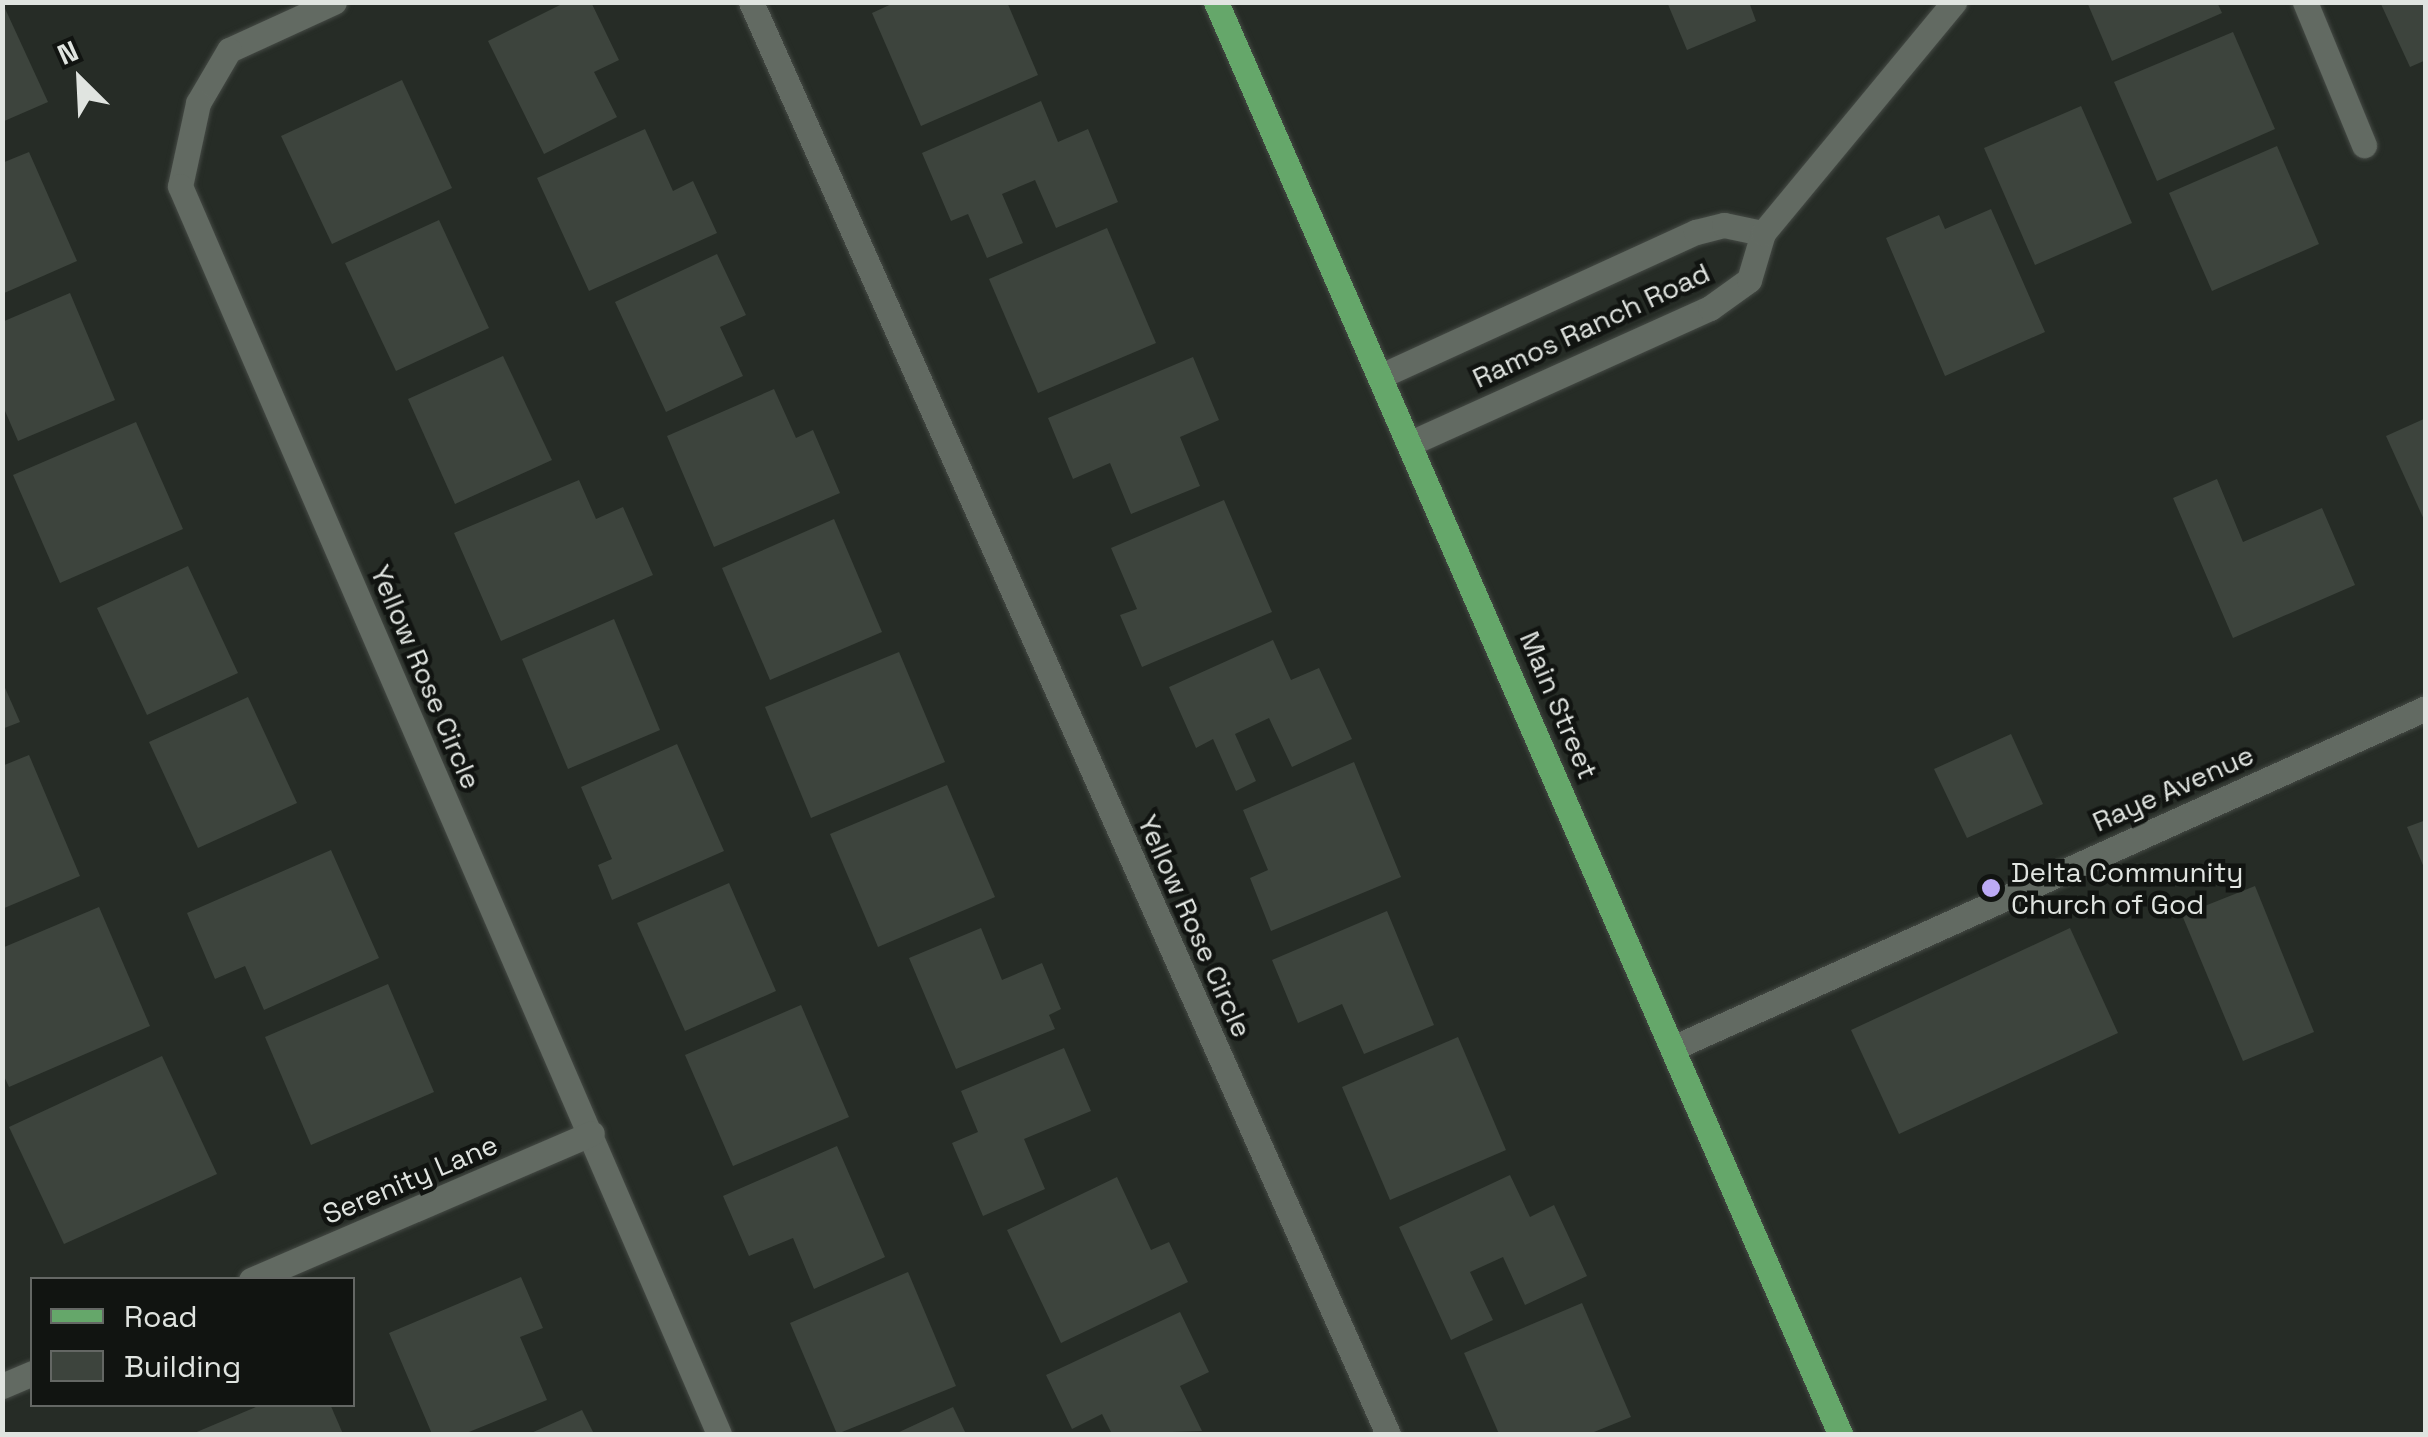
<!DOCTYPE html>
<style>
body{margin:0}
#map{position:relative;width:2428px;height:1437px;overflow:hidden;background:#262c26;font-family:"Space Grotesk",sans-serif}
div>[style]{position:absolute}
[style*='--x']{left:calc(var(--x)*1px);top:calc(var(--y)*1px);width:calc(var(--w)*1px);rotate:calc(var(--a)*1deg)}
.building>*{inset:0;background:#3d443d}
.roads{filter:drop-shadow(0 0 2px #454a45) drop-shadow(0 0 2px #454a45)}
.service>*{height:25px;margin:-12.5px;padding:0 12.5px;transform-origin:12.5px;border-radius:12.5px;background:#626a62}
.minor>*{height:25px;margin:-12.5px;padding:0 12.5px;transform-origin:12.5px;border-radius:12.5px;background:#626a62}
.primary>*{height:25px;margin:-12.5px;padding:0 12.5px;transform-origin:12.5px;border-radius:12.5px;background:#65a76a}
.dots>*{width:28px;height:28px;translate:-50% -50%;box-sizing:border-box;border:5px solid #111411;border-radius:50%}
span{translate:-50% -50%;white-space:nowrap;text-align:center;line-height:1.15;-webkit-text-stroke:9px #111411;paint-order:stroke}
.street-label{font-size:28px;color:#e0e4e0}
.poi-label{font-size:28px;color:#e0e4e0}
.left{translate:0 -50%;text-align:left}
.frame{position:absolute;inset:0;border:5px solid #e0e4e0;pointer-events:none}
.legend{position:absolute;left:30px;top:1277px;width:325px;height:130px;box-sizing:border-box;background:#111411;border:2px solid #646764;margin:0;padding:12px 18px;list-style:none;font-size:30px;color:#e0e4e0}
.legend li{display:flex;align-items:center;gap:20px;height:50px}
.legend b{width:50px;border:2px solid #646764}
.north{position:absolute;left:30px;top:30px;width:100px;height:100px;-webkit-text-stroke:8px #111411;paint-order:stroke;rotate:336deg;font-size:28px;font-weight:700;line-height:40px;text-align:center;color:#e0e4e0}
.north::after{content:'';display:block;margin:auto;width:35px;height:45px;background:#e0e4e0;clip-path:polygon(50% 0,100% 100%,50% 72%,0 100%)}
</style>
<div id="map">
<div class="building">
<div style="clip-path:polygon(2px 2px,48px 102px,2px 122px)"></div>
<div style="clip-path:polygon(566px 2px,591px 2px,619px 60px,594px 72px,617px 117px,544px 154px,488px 41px)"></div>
<div style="clip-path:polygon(896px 2px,1007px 2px,1038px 75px,921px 126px,872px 13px)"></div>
<div style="clip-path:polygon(1667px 2px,1749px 2px,1756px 21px,1687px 50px)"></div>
<div style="clip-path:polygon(2087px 2px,2217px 2px,2222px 13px,2112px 61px)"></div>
<div style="clip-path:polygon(2380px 2px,2426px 2px,2426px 60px,2410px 67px)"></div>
<div style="clip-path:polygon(2233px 32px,2275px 129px,2157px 181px,2114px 82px)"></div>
<div style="clip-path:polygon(402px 80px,452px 188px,332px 244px,281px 136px)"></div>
<div style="clip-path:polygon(1041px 101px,1058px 142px,1088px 129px,1118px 202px,1056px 228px,1035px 180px,1002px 194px,1023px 243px,987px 258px,968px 214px,951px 221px,922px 153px)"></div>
<div style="clip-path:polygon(2081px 106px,2132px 223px,2035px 265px,1984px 148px)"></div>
<div style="clip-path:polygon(645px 129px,673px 191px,693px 181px,717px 233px,589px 291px,537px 178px)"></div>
<div style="clip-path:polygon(2277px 146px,2319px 244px,2212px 291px,2169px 193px)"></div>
<div style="clip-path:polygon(29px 152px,77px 261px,2px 294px,2px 163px)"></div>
<div style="clip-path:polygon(1991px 209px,2045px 332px,1945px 376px,1886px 238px,1939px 215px,1945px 229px)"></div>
<div style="clip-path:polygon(439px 220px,489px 328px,396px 371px,345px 263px)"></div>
<div style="clip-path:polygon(1107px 228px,1156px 343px,1038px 393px,989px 279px)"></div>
<div style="clip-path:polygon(717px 254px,746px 315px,720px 327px,743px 376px,666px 412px,615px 302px)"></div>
<div style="clip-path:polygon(70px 293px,115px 400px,18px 441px,2px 404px,2px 322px)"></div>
<div style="clip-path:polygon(503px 356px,552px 460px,455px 504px,408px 399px)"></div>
<div style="clip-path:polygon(1193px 357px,1219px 420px,1180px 437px,1200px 486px,1131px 514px,1110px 463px,1073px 479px,1048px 418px)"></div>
<div style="clip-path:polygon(774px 389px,796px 438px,813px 430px,840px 493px,714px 547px,667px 436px)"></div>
<div style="clip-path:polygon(2426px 418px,2426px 524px,2386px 436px)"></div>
<div style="clip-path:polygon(136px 422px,183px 529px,60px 583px,13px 475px)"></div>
<div style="clip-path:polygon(2217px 479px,2243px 542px,2322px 508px,2355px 585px,2233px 638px,2173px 498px)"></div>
<div style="clip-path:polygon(579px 480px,596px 519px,623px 507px,653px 575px,501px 641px,454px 533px)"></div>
<div style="clip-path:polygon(1224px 500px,1272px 612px,1142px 667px,1120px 615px,1137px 609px,1111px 548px)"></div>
<div style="clip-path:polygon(834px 519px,882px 632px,770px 680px,722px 568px)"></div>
<div style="clip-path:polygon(188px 566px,238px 673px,147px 715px,97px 608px)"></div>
<div style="clip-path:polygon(614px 619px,660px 730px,568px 769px,522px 659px)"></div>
<div style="clip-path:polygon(1273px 640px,1291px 680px,1319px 668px,1352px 739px,1292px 767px,1269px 718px,1235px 734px,1256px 781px,1236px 791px,1213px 739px,1196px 748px,1169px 687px)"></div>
<div style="clip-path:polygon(899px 652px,945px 762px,811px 818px,765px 707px)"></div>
<div style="clip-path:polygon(2px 681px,20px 722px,2px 729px)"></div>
<div style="clip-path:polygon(248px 697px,297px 803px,198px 848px,149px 742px)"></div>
<div style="clip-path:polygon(2011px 734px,2043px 804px,1967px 838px,1934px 769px)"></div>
<div style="clip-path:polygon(677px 744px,724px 851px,612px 900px,598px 865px,612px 859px,581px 787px)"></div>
<div style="clip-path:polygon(29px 755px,80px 876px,2px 909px,2px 766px)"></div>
<div style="clip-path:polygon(1354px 762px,1401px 877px,1271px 931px,1250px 878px,1268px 870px,1243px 810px)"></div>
<div style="clip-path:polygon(947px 785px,995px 897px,878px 947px,830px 834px)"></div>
<div style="clip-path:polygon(2426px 820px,2426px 870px,2425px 870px,2407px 827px)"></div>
<div style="clip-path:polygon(331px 850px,379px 958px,264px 1010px,245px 966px,215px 979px,187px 913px)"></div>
<div style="clip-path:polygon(729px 883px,776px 991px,685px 1031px,637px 923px)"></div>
<div style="clip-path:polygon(2255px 886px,2314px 1032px,2243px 1061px,2182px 915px)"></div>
<div style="clip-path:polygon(99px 907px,150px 1026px,9px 1087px,2px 1072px,2px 948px)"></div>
<div style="clip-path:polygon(1387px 911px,1434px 1025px,1364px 1054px,1342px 1004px,1298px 1023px,1272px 960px)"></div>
<div style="clip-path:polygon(981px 928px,1002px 980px,1042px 963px,1061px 1009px,1049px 1015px,1055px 1029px,956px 1069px,909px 958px)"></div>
<div style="clip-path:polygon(2070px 928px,2118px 1033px,1899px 1134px,1851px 1030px)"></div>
<div style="clip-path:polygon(388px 984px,434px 1092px,311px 1145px,265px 1037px)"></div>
<div style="clip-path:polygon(801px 1005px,849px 1117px,733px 1166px,685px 1055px)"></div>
<div style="clip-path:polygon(1458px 1037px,1506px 1150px,1390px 1200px,1342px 1087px)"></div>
<div style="clip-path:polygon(1064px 1048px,1091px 1111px,1024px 1139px,1045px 1189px,983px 1216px,952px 1143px,978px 1132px,961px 1091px)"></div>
<div style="clip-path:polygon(162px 1056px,217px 1174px,64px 1244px,9px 1127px)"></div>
<div style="clip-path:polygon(837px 1146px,885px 1257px,814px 1289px,793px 1238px,749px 1256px,723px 1196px)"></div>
<div style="clip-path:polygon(1510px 1175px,1530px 1217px,1554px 1205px,1587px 1276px,1525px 1305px,1503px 1257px,1470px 1272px,1493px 1320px,1451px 1340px,1399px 1227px)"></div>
<div style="clip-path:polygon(1117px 1177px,1151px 1250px,1169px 1242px,1188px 1282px,1061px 1343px,1007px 1230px)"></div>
<div style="clip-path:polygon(908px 1272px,956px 1386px,837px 1434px,790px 1323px)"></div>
<div style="clip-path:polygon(521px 1277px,543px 1328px,520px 1337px,547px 1400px,464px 1434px,432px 1434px,389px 1333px)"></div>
<div style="clip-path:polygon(1582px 1303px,1631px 1417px,1589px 1434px,1499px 1434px,1464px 1353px)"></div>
<div style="clip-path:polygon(1180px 1312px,1209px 1372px,1180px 1386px,1202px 1431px,1112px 1434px,1102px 1414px,1072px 1429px,1046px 1375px)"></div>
<div style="clip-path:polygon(263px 1404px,330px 1404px,343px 1434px,192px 1434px)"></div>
<div style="clip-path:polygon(953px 1407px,966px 1434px,895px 1434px)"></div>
<div style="clip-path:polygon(582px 1410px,594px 1434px,529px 1434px)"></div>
</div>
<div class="roads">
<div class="service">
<div style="--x:2305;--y:2;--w:155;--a:67.6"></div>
</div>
<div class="minor">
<div style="--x:334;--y:2;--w:115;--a:155.4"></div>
<div style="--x:229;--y:50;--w:61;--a:120.3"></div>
<div style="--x:198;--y:103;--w:85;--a:102.2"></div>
<div style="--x:180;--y:186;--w:1359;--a:66.64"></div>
<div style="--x:751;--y:2;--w:1567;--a:66.02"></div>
<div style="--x:1383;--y:375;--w:344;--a:-24.6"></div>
<div style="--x:1696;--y:232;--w:29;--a:-14"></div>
<div style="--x:1724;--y:225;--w:40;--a:12"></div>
<div style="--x:1413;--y:442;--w:326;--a:-24.3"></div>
<div style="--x:1710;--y:308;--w:48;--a:-35.7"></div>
<div style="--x:1749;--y:280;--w:49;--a:-73.4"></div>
<div style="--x:1763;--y:233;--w:300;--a:-50.4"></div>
<div style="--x:1673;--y:1048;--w:826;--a:-24.3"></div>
<div style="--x:251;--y:1280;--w:371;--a:-23.3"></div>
<div style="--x:2;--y:1386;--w:33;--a:-23"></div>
</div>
<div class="primary">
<div style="--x:1216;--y:2;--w:1562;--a:66.45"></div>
</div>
</div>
<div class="dots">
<div style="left:1991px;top:888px;background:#bcaaf5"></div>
</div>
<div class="street-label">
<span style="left:1591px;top:325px;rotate:-25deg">Ramos Ranch Road</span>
<span style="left:426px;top:677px;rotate:67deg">Yellow Rose Circle</span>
<span style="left:1559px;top:705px;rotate:67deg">Main Street</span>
<span style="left:2173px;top:788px;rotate:-24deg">Raye Avenue</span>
<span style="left:1195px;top:926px;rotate:66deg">Yellow Rose Circle</span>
<span style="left:410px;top:1179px;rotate:-23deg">Serenity Lane</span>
</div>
<div class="poi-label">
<span class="left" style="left:2011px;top:888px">Delta Community<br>Church of God</span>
</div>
<div class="frame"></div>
<ul class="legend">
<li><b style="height:12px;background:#65a76a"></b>Road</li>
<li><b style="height:28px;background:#3d443d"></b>Building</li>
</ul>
<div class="north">N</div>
</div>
